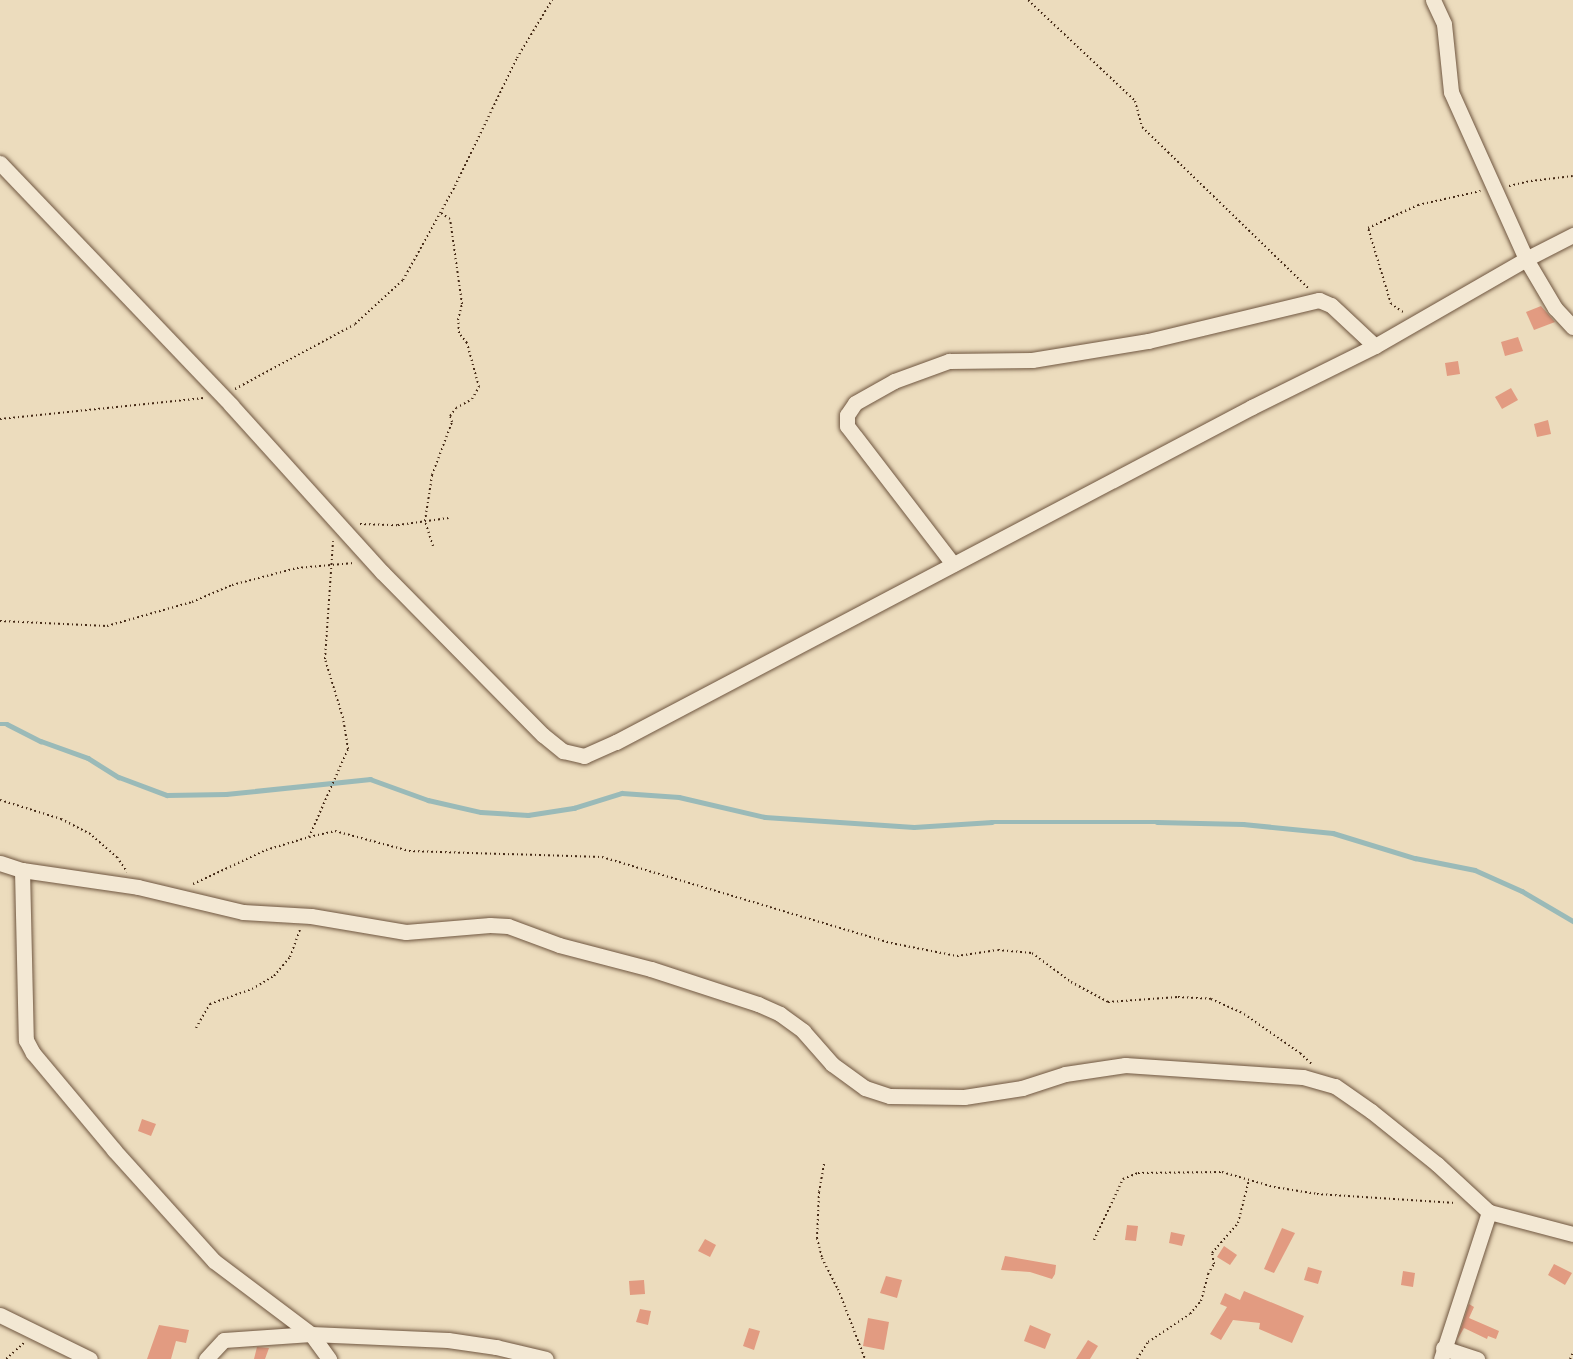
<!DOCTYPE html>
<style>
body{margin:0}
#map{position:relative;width:1573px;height:1359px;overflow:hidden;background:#ecdcbd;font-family:Alegreya,serif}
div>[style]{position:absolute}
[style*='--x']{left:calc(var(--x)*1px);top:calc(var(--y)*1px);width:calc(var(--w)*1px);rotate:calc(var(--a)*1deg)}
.stream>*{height:4.5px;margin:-2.25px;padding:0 2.25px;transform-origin:2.25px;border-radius:2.25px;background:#9abab8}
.building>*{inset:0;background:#e29b81}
.path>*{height:2px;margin-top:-1px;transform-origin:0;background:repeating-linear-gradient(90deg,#452a16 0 1.5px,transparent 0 4.5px)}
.roads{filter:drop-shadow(0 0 2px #6f5640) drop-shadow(0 0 2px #6f5640)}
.minor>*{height:15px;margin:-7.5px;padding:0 7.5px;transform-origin:7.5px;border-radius:7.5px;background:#f3e8d4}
span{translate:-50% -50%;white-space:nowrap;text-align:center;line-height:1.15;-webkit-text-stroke:5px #f3e8d4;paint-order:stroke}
</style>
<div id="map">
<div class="stream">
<div style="--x:0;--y:724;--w:7;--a:0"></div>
<div style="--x:7;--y:724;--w:38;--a:27"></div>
<div style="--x:41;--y:741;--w:50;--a:19.9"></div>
<div style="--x:88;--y:758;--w:36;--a:32"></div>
<div style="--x:119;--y:777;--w:51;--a:20.6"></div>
<div style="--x:167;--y:795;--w:59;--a:-1"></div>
<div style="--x:226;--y:794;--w:145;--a:-5.9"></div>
<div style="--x:370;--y:779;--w:62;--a:19.9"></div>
<div style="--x:428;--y:800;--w:54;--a:12.8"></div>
<div style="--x:481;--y:812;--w:47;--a:3.7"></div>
<div style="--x:528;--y:815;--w:47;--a:-8.7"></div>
<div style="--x:574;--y:808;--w:50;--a:-17.4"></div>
<div style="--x:622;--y:793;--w:57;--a:4"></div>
<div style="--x:679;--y:797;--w:88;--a:13.1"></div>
<div style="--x:765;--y:817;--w:149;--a:3.8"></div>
<div style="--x:914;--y:827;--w:78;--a:-3.7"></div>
<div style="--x:992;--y:822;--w:165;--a:0"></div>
<div style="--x:1157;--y:822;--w:86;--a:1.3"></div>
<div style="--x:1243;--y:824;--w:90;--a:5.7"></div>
<div style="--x:1333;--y:833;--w:86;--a:17"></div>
<div style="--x:1415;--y:858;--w:61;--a:11.3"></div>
<div style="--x:1475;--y:870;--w:51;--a:24.1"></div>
<div style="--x:1522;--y:891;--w:59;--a:30.5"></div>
</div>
<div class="building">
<div style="clip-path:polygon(1541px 306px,1555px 322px,1534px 330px,1526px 312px)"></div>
<div style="clip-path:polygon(1518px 337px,1523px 351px,1505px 356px,1501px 342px)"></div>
<div style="clip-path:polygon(1458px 361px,1460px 374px,1447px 376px,1445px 363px)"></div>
<div style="clip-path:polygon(1511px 388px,1518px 400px,1502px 409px,1495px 397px)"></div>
<div style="clip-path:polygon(1548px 420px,1551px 434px,1537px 437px,1534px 424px)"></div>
<div style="clip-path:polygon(142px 1119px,156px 1124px,151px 1136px,138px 1131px)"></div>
<div style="clip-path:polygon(1127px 1225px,1138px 1226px,1136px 1241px,1125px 1240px)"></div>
<div style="clip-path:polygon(1282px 1228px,1295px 1233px,1274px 1273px,1264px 1269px)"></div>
<div style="clip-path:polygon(1171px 1232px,1185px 1235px,1182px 1246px,1169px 1243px)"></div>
<div style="clip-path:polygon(705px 1239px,716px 1245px,710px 1257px,698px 1251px)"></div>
<div style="clip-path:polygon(1224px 1246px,1237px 1255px,1230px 1265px,1217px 1257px)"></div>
<div style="clip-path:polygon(1005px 1256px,1056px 1265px,1055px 1274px,1052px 1279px,1030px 1272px,1001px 1270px)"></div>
<div style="clip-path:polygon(1554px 1264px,1572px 1273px,1565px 1285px,1548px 1275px)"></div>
<div style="clip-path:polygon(1308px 1267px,1322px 1271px,1318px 1284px,1304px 1280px)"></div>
<div style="clip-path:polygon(1403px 1271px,1415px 1273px,1413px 1287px,1401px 1285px)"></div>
<div style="clip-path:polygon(886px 1276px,902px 1280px,897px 1298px,880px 1293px)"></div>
<div style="clip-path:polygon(644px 1280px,645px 1294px,630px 1295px,629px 1281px)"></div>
<div style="clip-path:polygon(1244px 1291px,1304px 1316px,1292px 1343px,1259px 1329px,1260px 1323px,1233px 1320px,1221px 1340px,1210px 1334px,1227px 1307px,1220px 1304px,1225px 1293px,1240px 1300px)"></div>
<div style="clip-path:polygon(1469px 1304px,1474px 1307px,1469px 1318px,1499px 1331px,1496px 1339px,1488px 1336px,1487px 1339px,1464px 1328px,1457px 1340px)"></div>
<div style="clip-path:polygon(640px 1309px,651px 1311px,648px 1325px,636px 1322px)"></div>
<div style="clip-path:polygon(868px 1318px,889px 1322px,884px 1350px,863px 1346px)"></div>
<div style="clip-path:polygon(159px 1325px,189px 1330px,186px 1343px,176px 1341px,171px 1359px,147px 1359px)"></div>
<div style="clip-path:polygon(1030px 1325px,1051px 1334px,1045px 1349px,1024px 1341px)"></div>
<div style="clip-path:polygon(749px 1328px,760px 1331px,754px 1350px,743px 1346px)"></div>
<div style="clip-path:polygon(1088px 1340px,1098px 1346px,1090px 1359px,1076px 1359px)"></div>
<div style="clip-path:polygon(257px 1347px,269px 1348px,265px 1359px,254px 1359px)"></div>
</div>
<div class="path">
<div style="--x:1028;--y:0;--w:147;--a:43.3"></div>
<div style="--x:1135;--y:101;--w:27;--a:75"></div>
<div style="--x:1142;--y:127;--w:231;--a:44.1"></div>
<div style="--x:1509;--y:186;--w:23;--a:-13"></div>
<div style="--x:1531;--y:181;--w:42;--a:-6.8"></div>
<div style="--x:1403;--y:312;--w:14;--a:-146"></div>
<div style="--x:1391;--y:304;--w:79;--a:-106.8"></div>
<div style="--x:1368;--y:228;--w:55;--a:-24.7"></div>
<div style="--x:1418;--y:205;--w:64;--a:-12.7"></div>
<div style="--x:235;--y:389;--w:136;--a:-28.4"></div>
<div style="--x:355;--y:324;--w:65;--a:-42.5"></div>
<div style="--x:403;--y:280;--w:107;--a:-61"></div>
<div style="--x:455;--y:186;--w:142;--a:-64.2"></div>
<div style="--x:517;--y:58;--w:68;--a:-58.9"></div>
<div style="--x:0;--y:419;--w:205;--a:-5.9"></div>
<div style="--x:360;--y:524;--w:38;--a:2"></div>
<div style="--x:398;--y:525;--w:51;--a:-7.8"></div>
<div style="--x:433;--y:546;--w:26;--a:-108"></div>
<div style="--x:425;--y:521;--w:47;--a:-81.3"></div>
<div style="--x:432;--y:475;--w:57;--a:-69.3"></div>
<div style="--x:452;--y:422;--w:6;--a:-108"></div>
<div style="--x:450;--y:416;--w:10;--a:-53"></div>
<div style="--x:456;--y:408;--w:18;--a:-29"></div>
<div style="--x:472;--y:399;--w:14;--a:-60"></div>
<div style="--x:479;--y:387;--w:46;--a:-105.3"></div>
<div style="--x:467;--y:343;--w:13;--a:-129"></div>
<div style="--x:459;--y:333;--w:13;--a:-94"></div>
<div style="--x:458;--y:320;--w:16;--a:-76"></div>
<div style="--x:462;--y:304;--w:86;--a:-98"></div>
<div style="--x:450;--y:219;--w:11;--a:-146"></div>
<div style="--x:0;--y:621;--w:107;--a:2.7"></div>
<div style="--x:107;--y:626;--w:88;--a:-15.8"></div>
<div style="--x:192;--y:602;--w:43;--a:-23"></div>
<div style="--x:232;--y:585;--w:67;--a:-14.7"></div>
<div style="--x:297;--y:568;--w:57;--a:-5"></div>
<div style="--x:0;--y:800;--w:64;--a:17.3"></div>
<div style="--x:61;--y:819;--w:31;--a:27"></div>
<div style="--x:89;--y:833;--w:37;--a:41"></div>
<div style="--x:117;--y:857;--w:18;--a:56"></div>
<div style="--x:309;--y:837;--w:27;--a:-13"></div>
<div style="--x:335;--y:831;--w:77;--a:15.1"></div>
<div style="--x:409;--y:851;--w:193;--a:1.8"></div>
<div style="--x:602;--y:857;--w:302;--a:16.6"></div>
<div style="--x:891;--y:943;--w:67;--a:11.1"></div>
<div style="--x:957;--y:956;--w:41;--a:-8.3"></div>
<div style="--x:998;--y:950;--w:34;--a:5"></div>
<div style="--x:1032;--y:953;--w:49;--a:36.6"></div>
<div style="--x:1071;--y:982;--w:42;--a:28.4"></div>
<div style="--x:1108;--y:1002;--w:70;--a:-4.1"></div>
<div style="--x:1178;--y:997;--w:33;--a:3"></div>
<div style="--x:1211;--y:999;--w:36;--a:24"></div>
<div style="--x:1244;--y:1014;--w:68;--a:34.9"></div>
<div style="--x:1300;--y:1053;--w:16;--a:43"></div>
<div style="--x:193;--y:884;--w:81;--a:-25"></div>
<div style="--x:266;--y:850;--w:45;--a:-16.8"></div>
<div style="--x:309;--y:837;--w:96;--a:-66.1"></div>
<div style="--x:348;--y:749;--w:31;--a:-99"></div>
<div style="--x:343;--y:718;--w:62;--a:-107"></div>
<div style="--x:325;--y:659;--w:118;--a:-86.1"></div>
<div style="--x:196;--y:1028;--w:28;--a:-60"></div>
<div style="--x:210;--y:1004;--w:45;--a:-19.7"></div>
<div style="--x:252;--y:989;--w:26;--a:-31"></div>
<div style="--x:274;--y:976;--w:25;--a:-50"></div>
<div style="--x:290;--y:957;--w:29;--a:-70"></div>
<div style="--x:824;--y:1164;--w:28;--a:100"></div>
<div style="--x:819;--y:1192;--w:46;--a:92.5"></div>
<div style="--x:817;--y:1238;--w:21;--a:76"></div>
<div style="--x:822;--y:1258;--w:35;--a:63"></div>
<div style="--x:838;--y:1289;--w:75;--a:68.9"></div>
<div style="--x:1094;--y:1240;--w:68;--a:-64.6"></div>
<div style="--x:1123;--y:1179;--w:16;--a:-22"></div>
<div style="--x:1138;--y:1173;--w:84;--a:-0.7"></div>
<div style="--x:1222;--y:1172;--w:54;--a:16.1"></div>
<div style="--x:1274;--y:1187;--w:44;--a:9.2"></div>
<div style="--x:1317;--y:1194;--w:139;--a:3.7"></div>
<div style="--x:6;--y:1359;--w:24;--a:-42"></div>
<div style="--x:1137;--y:1359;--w:20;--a:-57"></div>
<div style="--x:1148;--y:1342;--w:50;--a:-33.7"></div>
<div style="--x:1190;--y:1314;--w:17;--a:-50"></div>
<div style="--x:1201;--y:1301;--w:28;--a:-75"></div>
<div style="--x:1208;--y:1274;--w:12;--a:-59"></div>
<div style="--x:1214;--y:1264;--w:11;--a:-100"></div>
<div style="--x:1212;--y:1253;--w:40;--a:-49"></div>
<div style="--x:1238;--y:1223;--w:44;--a:-75.7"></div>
<div style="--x:1570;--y:1359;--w:7;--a:-63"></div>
</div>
<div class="roads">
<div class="minor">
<div style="--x:1433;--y:0;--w:26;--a:65"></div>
<div style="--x:1444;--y:24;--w:68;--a:84.1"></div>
<div style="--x:1451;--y:92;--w:183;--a:65.8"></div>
<div style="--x:1526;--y:259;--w:57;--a:59.4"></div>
<div style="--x:1555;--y:308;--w:26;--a:47"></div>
<div style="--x:0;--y:163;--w:335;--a:46.3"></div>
<div style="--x:231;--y:405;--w:225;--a:47.9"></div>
<div style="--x:382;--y:572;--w:229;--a:45.4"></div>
<div style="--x:543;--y:735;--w:26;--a:39"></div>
<div style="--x:563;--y:751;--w:22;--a:13"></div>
<div style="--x:584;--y:756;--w:35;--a:-24"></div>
<div style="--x:616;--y:742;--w:719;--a:-27.78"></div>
<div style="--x:1252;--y:407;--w:137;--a:-26.4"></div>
<div style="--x:1375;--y:346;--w:174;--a:-29.9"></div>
<div style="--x:1526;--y:259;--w:53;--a:-27.1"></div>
<div style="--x:953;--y:564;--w:174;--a:-127.5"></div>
<div style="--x:847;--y:426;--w:11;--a:-90"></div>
<div style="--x:847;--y:415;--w:14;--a:-56"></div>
<div style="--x:855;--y:403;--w:45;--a:-29.4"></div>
<div style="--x:894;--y:381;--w:59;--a:-20"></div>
<div style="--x:949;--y:361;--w:83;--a:-0.7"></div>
<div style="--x:1032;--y:360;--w:118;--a:-9.3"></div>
<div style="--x:1148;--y:341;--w:176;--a:-13.5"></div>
<div style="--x:1319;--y:300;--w:13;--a:23"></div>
<div style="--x:1331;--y:305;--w:60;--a:43"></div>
<div style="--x:0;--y:863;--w:23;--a:18"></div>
<div style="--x:22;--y:870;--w:117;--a:8.3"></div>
<div style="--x:138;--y:887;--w:108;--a:13.4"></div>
<div style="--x:243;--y:912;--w:68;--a:3.4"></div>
<div style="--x:311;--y:916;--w:96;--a:9.6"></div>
<div style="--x:406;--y:932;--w:84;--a:-4.8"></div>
<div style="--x:490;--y:925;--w:18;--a:3"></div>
<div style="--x:508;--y:926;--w:54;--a:20.4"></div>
<div style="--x:559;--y:945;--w:95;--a:14.6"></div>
<div style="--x:651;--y:969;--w:113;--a:18.1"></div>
<div style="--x:758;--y:1004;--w:24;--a:24"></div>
<div style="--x:780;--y:1014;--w:29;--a:36"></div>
<div style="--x:803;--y:1031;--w:44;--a:48.7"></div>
<div style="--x:832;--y:1064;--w:41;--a:36"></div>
<div style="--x:865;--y:1088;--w:26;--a:18"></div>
<div style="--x:890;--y:1096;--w:74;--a:0.8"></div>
<div style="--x:964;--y:1097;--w:59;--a:-8.8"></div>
<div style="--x:1022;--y:1088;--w:45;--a:-18"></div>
<div style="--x:1065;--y:1074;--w:61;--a:-8.5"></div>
<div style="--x:1125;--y:1065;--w:178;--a:3.9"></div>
<div style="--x:1303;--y:1077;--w:33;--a:16"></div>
<div style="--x:1335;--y:1086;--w:44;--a:34.8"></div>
<div style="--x:1371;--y:1111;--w:85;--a:38.8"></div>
<div style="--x:1437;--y:1164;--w:71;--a:42.7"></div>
<div style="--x:1489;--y:1212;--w:87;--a:14.7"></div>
<div style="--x:22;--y:870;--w:170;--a:88.7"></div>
<div style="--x:26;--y:1040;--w:15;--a:62"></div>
<div style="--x:33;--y:1053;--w:126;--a:50.1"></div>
<div style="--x:114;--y:1150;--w:149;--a:48"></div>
<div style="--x:214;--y:1261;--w:121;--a:37"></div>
<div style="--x:311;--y:1334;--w:31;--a:54"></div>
<div style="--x:0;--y:1315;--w:100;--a:26.1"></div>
<div style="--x:1443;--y:1348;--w:36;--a:18"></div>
<div style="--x:206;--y:1359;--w:26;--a:-47"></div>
<div style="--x:224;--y:1340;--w:87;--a:-3.9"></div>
<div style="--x:311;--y:1334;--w:137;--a:2.5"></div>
<div style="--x:448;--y:1340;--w:49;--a:8.3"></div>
<div style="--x:496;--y:1347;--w:51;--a:13.5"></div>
<div style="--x:1441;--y:1359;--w:155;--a:-71.9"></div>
</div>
</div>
</div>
